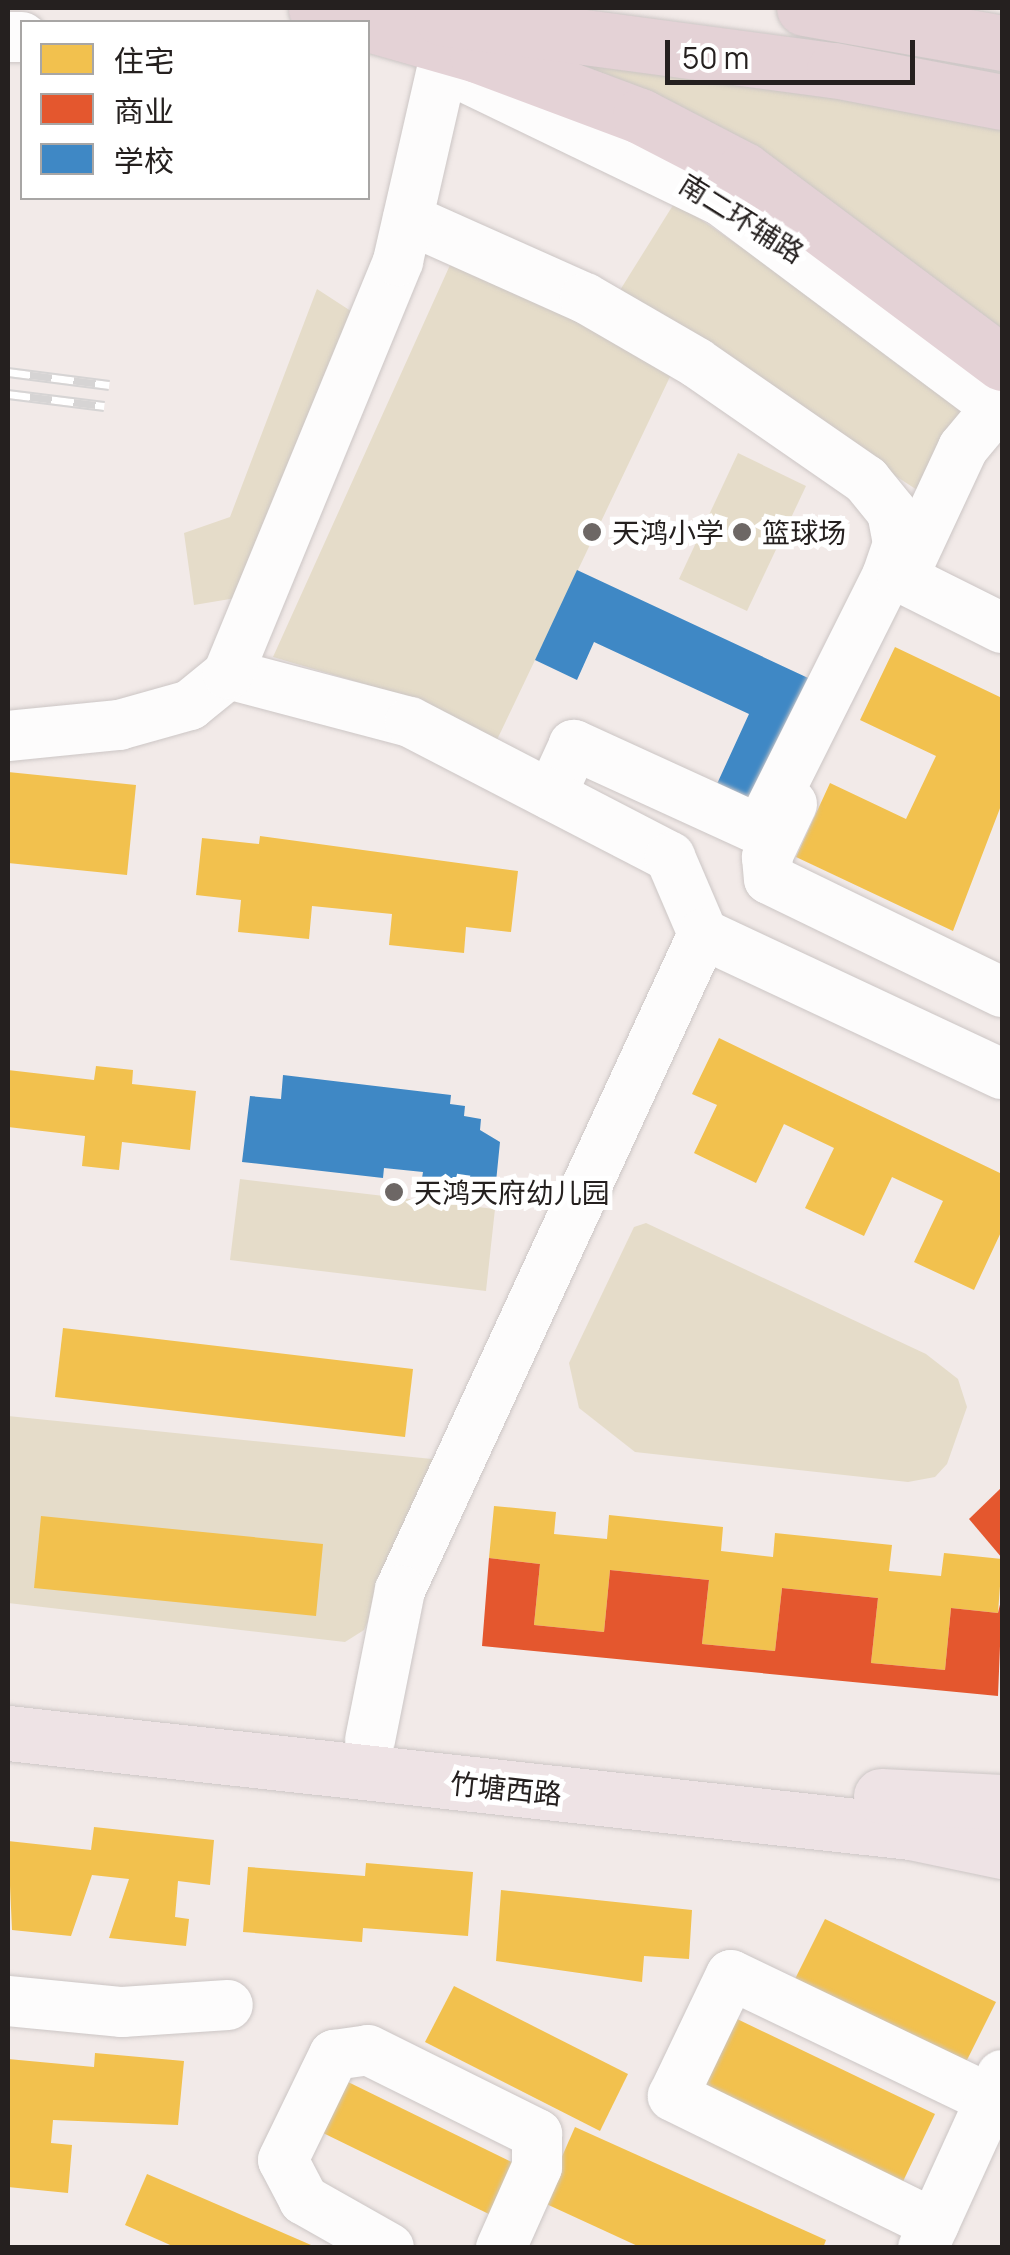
<!DOCTYPE html>
<meta charset="utf-8">
<style>
body{margin:0}
#map{position:relative;width:1010px;height:2255px;overflow:hidden;background:#f2eae8;font-family:Manrope,"Noto Sans SC",sans-serif}
div>[style]{position:absolute}
[style*='--x']{left:calc(var(--x)*1px);top:calc(var(--y)*1px);width:calc(var(--w)*1px);rotate:calc(var(--a)*1deg)}
.green>*{inset:0;background:#e5dcc9}
.homes>*{inset:0;background:#f2c14e}
.shops>*{inset:0;background:#e4572e}
.schools>*{inset:0;background:#3f88c5}
.roads{filter:drop-shadow(0 0 2px #ccc6c5) drop-shadow(0 0 2px #ccc6c5)}
.minor>*{height:50px;margin:-25px;padding:0 25px;transform-origin:25px;border-radius:25px;background:#fdfcfc}
.major>*{height:55px;margin:-27.5px;padding:0 27.5px;transform-origin:27.5px;border-radius:27.5px;background:#eee3e5}
.highway>*{height:55px;margin:-27.5px;padding:0 27.5px;transform-origin:27.5px;border-radius:27.5px;background:#e4d2d6}
.rail>*{height:11px;margin-top:-5.5px;transform-origin:0;background:repeating-linear-gradient(90deg,#fff 0 22px,#d6d4d4 0 44px);box-sizing:border-box;border-block:2px solid #d6d4d4}
.dots>*{width:28px;height:28px;translate:-50% -50%;box-sizing:border-box;border:5px solid #fff;border-radius:50%}
span{translate:-50% -50%;white-space:nowrap;text-align:center;line-height:1.15;-webkit-text-stroke:10px #fff;paint-order:stroke}
.street-label{font-size:28px;color:#25201f}
.poi-label{font-size:28px;color:#25201f}
.left{translate:0 -50%;text-align:left}
.frame{position:absolute;inset:0;border:10px solid #25201f;pointer-events:none}
.legend{position:absolute;left:20px;top:20px;width:350px;height:180px;box-sizing:border-box;background:#fff;border:2px solid #a8a6a5;margin:0;padding:12px 18px;list-style:none;font-size:30px;color:#25201f}
.legend li{display:flex;align-items:center;gap:20px;height:50px}
.legend b{width:50px;border:2px solid #a8a6a5}
.scale{position:absolute;left:665px;top:40px;width:250px;height:45px;box-sizing:border-box;border:5px solid #25201f;border-top:0;padding-left:12px;font-size:30px;line-height:35px;white-space:nowrap;color:#25201f;-webkit-text-stroke:8px #fff;paint-order:stroke}
</style>
<div id="map">
<div class="green">
<div style="clip-path:polygon(560px 62px,790px 89px,1002px 129px,1002px 333px,766px 160px)"></div>
<div style="clip-path:polygon(675px 202px,980px 410px,931px 499px,617px 295px)"></div>
<div style="clip-path:polygon(455px 254px,678px 360px,495px 744px,385px 690px,273px 657px)"></div>
<div style="clip-path:polygon(317px 289px,357px 315px,242px 597px,194px 605px,184px 533px,230px 517px)"></div>
<div style="clip-path:polygon(738px 453px,806px 486px,747px 611px,679px 579px)"></div>
<div style="clip-path:polygon(240px 1179px,495px 1209px,486px 1291px,230px 1260px)"></div>
<div style="clip-path:polygon(646px 1223px,926px 1354px,958px 1379px,967px 1407px,947px 1464px,935px 1477px,908px 1482px,635px 1452px,579px 1408px,569px 1363px,634px 1227px)"></div>
<div style="clip-path:polygon(8px 1416px,442px 1460px,364px 1630px,345px 1642px,8px 1603px)"></div>
</div>
<div class="homes">
<div style="clip-path:polygon(895px 647px,1002px 698px,1002px 803px,953px 931px,796px 857px,830px 783px,906px 819px,936px 756px,860px 720px)"></div>
<div style="clip-path:polygon(8px 772px,136px 785px,127px 875px,8px 863px)"></div>
<div style="clip-path:polygon(260px 836px,518px 871px,511px 932px,466px 927px,464px 953px,389px 945px,392px 914px,312px 906px,309px 939px,238px 932px,241px 900px,196px 895px,202px 838px,259px 844px)"></div>
<div style="clip-path:polygon(719px 1038px,1002px 1174px,1002px 1230px,974px 1290px,914px 1262px,943px 1201px,892px 1177px,864px 1236px,805px 1208px,834px 1148px,784px 1124px,756px 1183px,694px 1153px,717px 1105px,692px 1094px)"></div>
<div style="clip-path:polygon(96px 1066px,133px 1070px,132px 1084px,196px 1091px,190px 1150px,122px 1142px,119px 1170px,82px 1166px,85px 1136px,8px 1127px,8px 1070px,94px 1080px)"></div>
<div style="clip-path:polygon(63px 1328px,413px 1369px,405px 1437px,55px 1397px)"></div>
<div style="clip-path:polygon(494px 1506px,556px 1512px,554px 1534px,607px 1539px,609px 1515px,723px 1527px,721px 1551px,773px 1557px,775px 1533px,892px 1545px,889px 1571px,941px 1576px,944px 1553px,1002px 1559px,998px 1613px,951px 1608px,945px 1670px,871px 1663px,878px 1598px,782px 1588px,775px 1651px,702px 1644px,709px 1580px,610px 1570px,604px 1632px,534px 1625px,540px 1564px,489px 1558px)"></div>
<div style="clip-path:polygon(41px 1516px,323px 1544px,316px 1616px,34px 1588px)"></div>
<div style="clip-path:polygon(94px 1827px,214px 1840px,210px 1885px,178px 1881px,175px 1917px,189px 1919px,186px 1946px,109px 1938px,129px 1879px,92px 1875px,71px 1936px,12px 1930px,8px 1841px,91px 1850px)"></div>
<div style="clip-path:polygon(366px 1863px,473px 1872px,468px 1936px,363px 1928px,362px 1942px,243px 1932px,248px 1867px,365px 1876px)"></div>
<div style="clip-path:polygon(501px 1890px,692px 1910px,689px 1959px,644px 1956px,642px 1982px,496px 1961px)"></div>
<div style="clip-path:polygon(825px 1919px,996px 2002px,964px 2066px,793px 1983px)"></div>
<div style="clip-path:polygon(454px 1986px,628px 2074px,600px 2131px,425px 2042px)"></div>
<div style="clip-path:polygon(733px 2017px,935px 2114px,898px 2192px,696px 2094px)"></div>
<div style="clip-path:polygon(95px 2053px,184px 2061px,178px 2125px,53px 2120px,51px 2143px,72px 2145px,68px 2193px,8px 2187px,8px 2059px,94px 2067px)"></div>
<div style="clip-path:polygon(344px 2080px,522px 2167px,497px 2218px,319px 2131px)"></div>
<div style="clip-path:polygon(575px 2127px,826px 2240px,823px 2248px,642px 2248px,542px 2202px)"></div>
<div style="clip-path:polygon(147px 2174px,318px 2248px,177px 2248px,125px 2225px)"></div>
</div>
<div class="shops">
<div style="clip-path:polygon(1002px 1487px,1002px 1558px,969px 1519px)"></div>
<div style="clip-path:polygon(489px 1558px,540px 1564px,534px 1625px,604px 1632px,610px 1570px,709px 1580px,702px 1644px,775px 1651px,782px 1588px,878px 1598px,871px 1663px,945px 1670px,951px 1608px,998px 1613px,1002px 1596px,998px 1696px,482px 1646px)"></div>
</div>
<div class="schools">
<div style="clip-path:polygon(577px 570px,821px 684px,764px 807px,716px 786px,749px 714px,594px 642px,577px 680px,535px 660px)"></div>
<div style="clip-path:polygon(283px 1075px,451px 1095px,450px 1104px,465px 1106px,464px 1116px,481px 1119px,480px 1130px,500px 1142px,495px 1192px,421px 1184px,423px 1172px,384px 1168px,383px 1178px,242px 1162px,250px 1096px,281px 1099px)"></div>
</div>
<div class="roads">
<div class="minor">
<div style="--x:8;--y:37;--w:14;--a:0"></div>
<div style="--x:463;--y:76;--w:285;--a:25.8"></div>
<div style="--x:720;--y:200;--w:352;--a:36.8"></div>
<div style="--x:408;--y:219;--w:194;--a:24.1"></div>
<div style="--x:585;--y:298;--w:129;--a:30.1"></div>
<div style="--x:697;--y:363;--w:206;--a:34.7"></div>
<div style="--x:866;--y:480;--w:41;--a:50.9"></div>
<div style="--x:892;--y:512;--w:33;--a:79"></div>
<div style="--x:898;--y:544;--w:34;--a:109"></div>
<div style="--x:887;--y:576;--w:284;--a:116.6"></div>
<div style="--x:760;--y:830;--w:205;--a:-155.4"></div>
<div style="--x:574;--y:745;--w:55;--a:114.7"></div>
<div style="--x:902;--y:578;--w:112;--a:26.6"></div>
<div style="--x:902;--y:579;--w:145;--a:-65"></div>
<div style="--x:963;--y:448;--w:55;--a:-50.2"></div>
<div style="--x:228;--y:674;--w:188;--a:14.8"></div>
<div style="--x:410;--y:722;--w:293;--a:27.4"></div>
<div style="--x:670;--y:857;--w:84;--a:66.8"></div>
<div style="--x:703;--y:934;--w:723;--a:114.79"></div>
<div style="--x:400;--y:1590;--w:153;--a:101.3"></div>
<div style="--x:8;--y:736;--w:112;--a:-5.7"></div>
<div style="--x:119;--y:725;--w:74;--a:-15.7"></div>
<div style="--x:190;--y:705;--w:49;--a:-39.2"></div>
<div style="--x:228;--y:674;--w:447;--a:-67.6"></div>
<div style="--x:398;--y:261;--w:197;--a:-77.1"></div>
<div style="--x:792;--y:804;--w:59;--a:115.3"></div>
<div style="--x:767;--y:857;--w:22;--a:85"></div>
<div style="--x:769;--y:879;--w:259;--a:25.9"></div>
<div style="--x:703;--y:934;--w:330;--a:25.1"></div>
<div style="--x:8;--y:2001;--w:115;--a:5.5"></div>
<div style="--x:122;--y:2012;--w:106;--a:-3.8"></div>
<div style="--x:934;--y:2224;--w:291;--a:-153.9"></div>
<div style="--x:673;--y:2096;--w:134;--a:-64.4"></div>
<div style="--x:731;--y:1975;--w:273;--a:25.6"></div>
<div style="--x:389;--y:2248;--w:98;--a:-150.5"></div>
<div style="--x:304;--y:2200;--w:45;--a:-117.7"></div>
<div style="--x:283;--y:2160;--w:117;--a:-64.1"></div>
<div style="--x:334;--y:2055;--w:34;--a:-8"></div>
<div style="--x:368;--y:2050;--w:189;--a:26.4"></div>
<div style="--x:537;--y:2134;--w:33;--a:90"></div>
<div style="--x:537;--y:2167;--w:89;--a:114"></div>
<div style="--x:923;--y:2248;--w:190;--a:-65.5"></div>
</div>
<div class="major">
<div style="--x:8;--y:1733;--w:908;--a:6.26"></div>
<div style="--x:911;--y:1832;--w:93;--a:11.8"></div>
<div style="--x:881;--y:1796;--w:121;--a:2.8"></div>
</div>
<div class="highway">
<div style="--x:804;--y:8;--w:201;--a:10"></div>
<div style="--x:316;--y:9;--w:167;--a:15.9"></div>
<div style="--x:477;--y:55;--w:174;--a:20.5"></div>
<div style="--x:640;--y:116;--w:117;--a:27.4"></div>
<div style="--x:744;--y:170;--w:322;--a:36.8"></div>
<div style="--x:442;--y:18;--w:395;--a:7.6"></div>
<div style="--x:834;--y:70;--w:171;--a:10.8"></div>
</div>
</div>
<div class="rail">
<div style="--x:8;--y:372;--w:102;--a:7.3"></div>
<div style="--x:8;--y:394;--w:97;--a:7.1"></div>
</div>
<div class="dots">
<div style="left:592px;top:532px;background:#6d6765"></div>
<div style="left:742px;top:532px;background:#6d6765"></div>
<div style="left:394px;top:1192px;background:#6d6765"></div>
</div>
<div class="street-label">
<span style="left:742px;top:218px;rotate:32deg">南二环辅路</span>
<span style="left:506px;top:1788px;rotate:6deg">竹塘西路</span>
</div>
<div class="poi-label">
<span class="left" style="left:612px;top:532px">天鸿小学</span>
<span class="left" style="left:762px;top:532px">篮球场</span>
<span class="left" style="left:414px;top:1192px">天鸿天府幼儿园</span>
</div>
<div class="frame"></div>
<ul class="legend">
<li><b style="height:28px;background:#f2c14e"></b>住宅</li>
<li><b style="height:28px;background:#e4572e"></b>商业</li>
<li><b style="height:28px;background:#3f88c5"></b>学校</li>
</ul>
<div class="scale">50 m</div>
</div>
